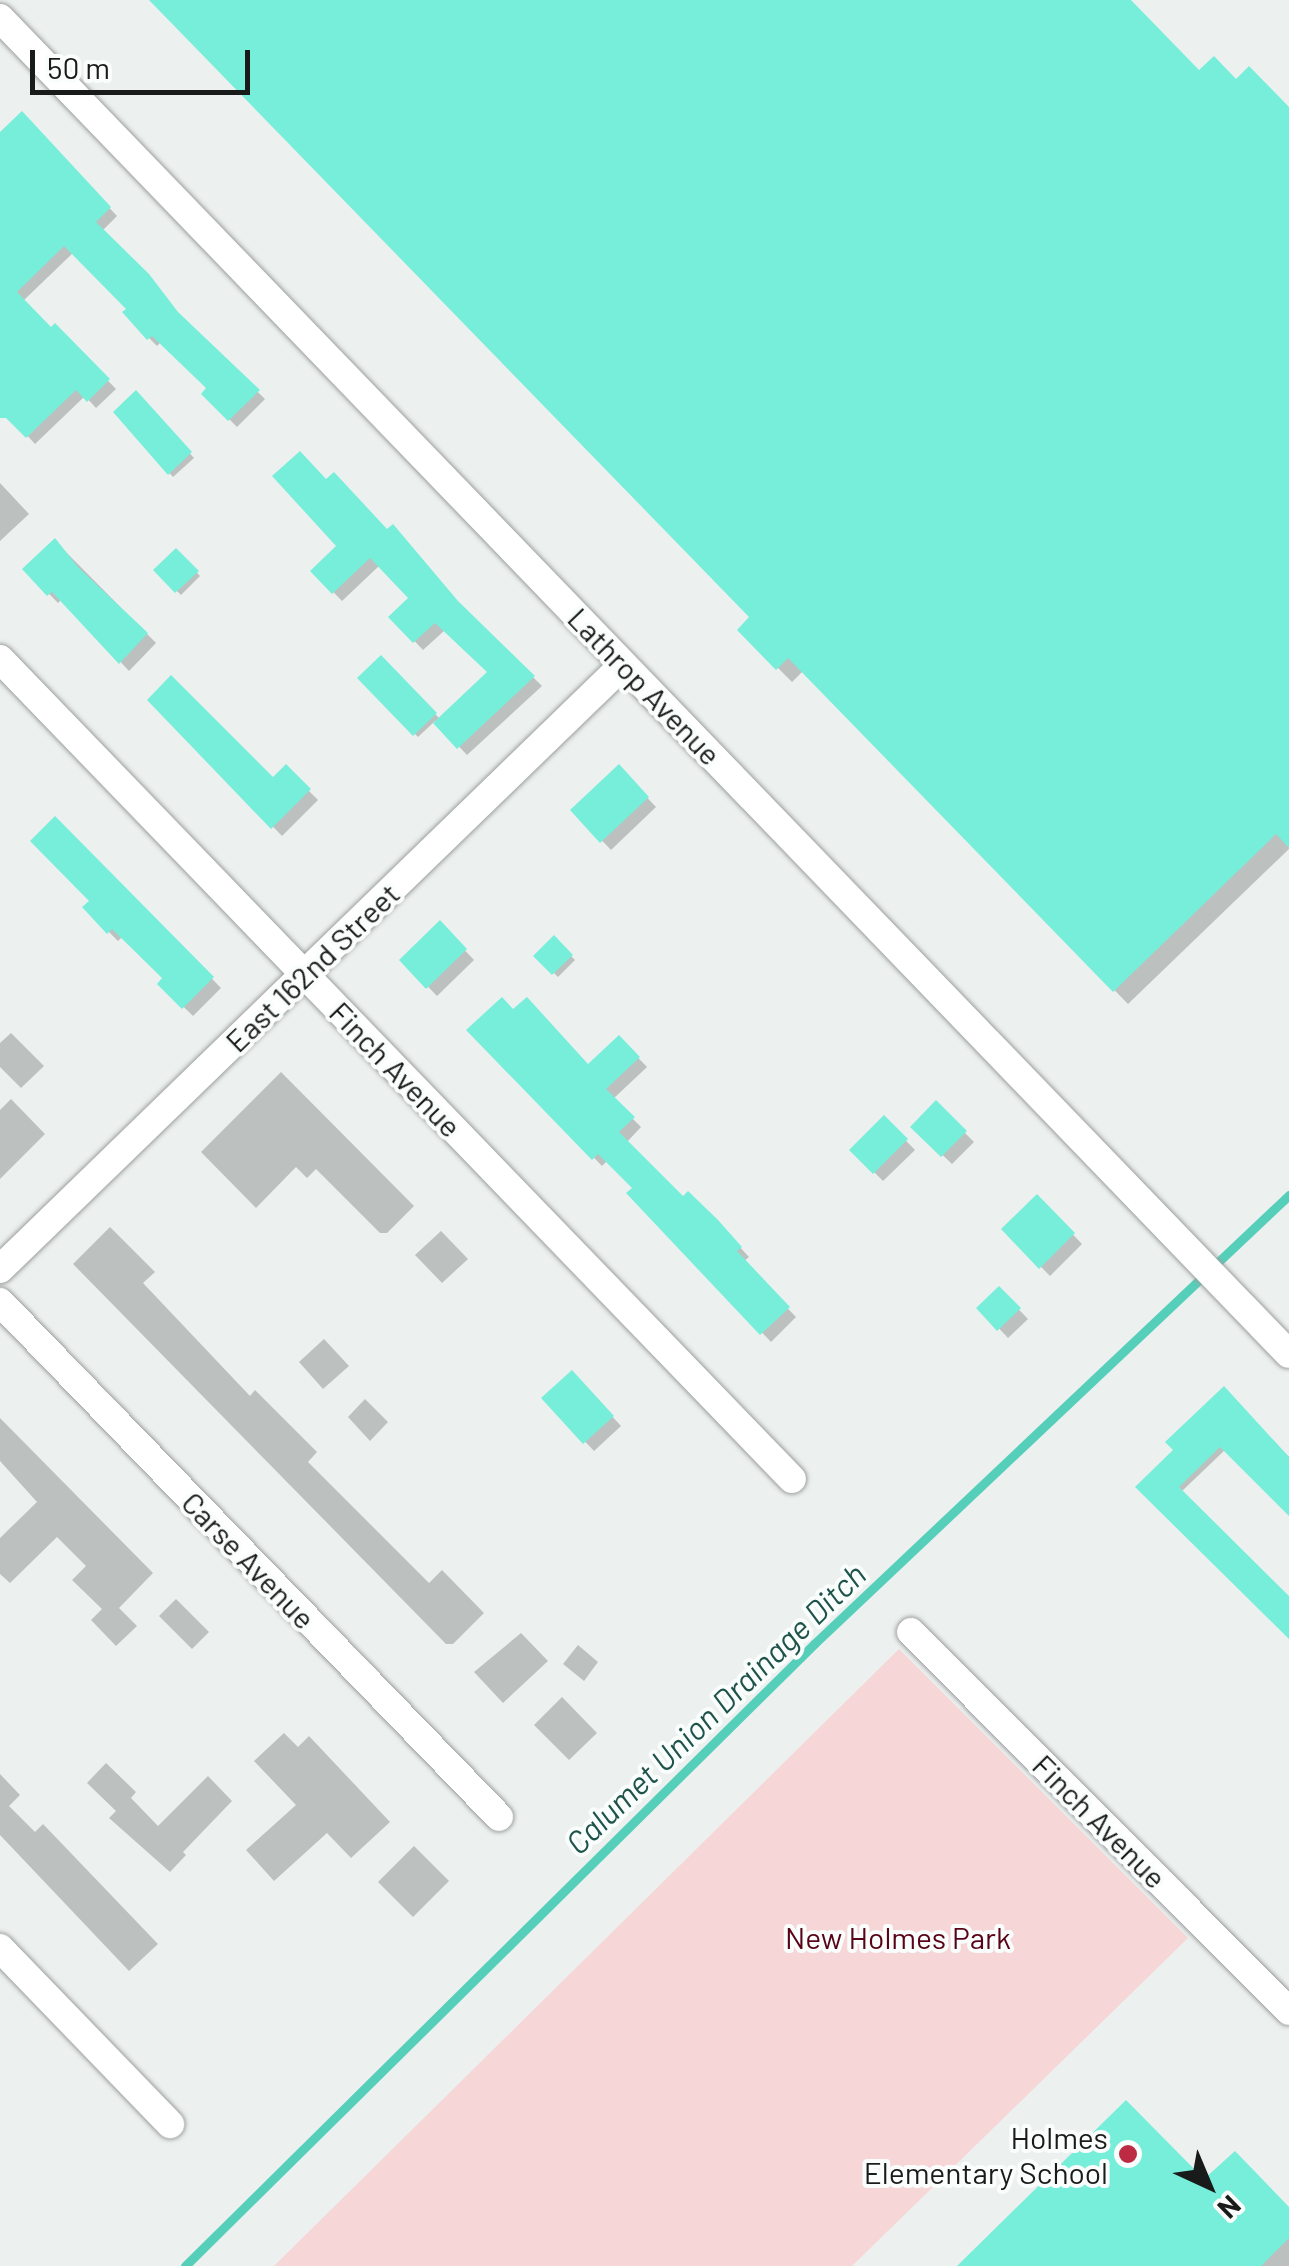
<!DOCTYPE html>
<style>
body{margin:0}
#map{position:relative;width:1289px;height:2266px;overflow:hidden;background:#ecf0ef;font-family:Barlow,sans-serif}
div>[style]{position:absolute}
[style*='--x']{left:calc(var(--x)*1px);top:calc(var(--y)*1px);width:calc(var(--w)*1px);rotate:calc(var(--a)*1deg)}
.green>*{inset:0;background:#f6d6d6}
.shadow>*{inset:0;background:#0003}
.stream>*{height:9px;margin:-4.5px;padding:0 4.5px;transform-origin:4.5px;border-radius:4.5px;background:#55cfba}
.building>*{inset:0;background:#77eed9}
.roads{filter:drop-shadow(0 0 2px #9c9f9e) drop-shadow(0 0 2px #9c9f9e)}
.street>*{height:28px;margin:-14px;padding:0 14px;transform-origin:14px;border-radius:14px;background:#fff}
.dots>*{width:28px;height:28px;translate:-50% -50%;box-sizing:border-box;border:5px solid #f9fdfc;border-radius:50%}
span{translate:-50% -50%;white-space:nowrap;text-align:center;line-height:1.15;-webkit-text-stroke:8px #f9fdfc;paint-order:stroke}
.street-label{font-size:30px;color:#191a1a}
.park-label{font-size:30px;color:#580316}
.poi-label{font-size:30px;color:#191a1a}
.right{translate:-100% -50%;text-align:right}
.water-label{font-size:32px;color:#1f534a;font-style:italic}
.north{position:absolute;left:1159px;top:2136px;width:100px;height:100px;-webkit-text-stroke:8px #f9fdfc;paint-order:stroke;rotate:136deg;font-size:28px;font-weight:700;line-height:40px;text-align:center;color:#191a1a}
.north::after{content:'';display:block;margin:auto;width:35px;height:45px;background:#191a1a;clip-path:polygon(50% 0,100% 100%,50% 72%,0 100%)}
.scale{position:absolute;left:30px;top:50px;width:220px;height:45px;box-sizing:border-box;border:5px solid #191a1a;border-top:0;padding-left:12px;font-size:30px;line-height:35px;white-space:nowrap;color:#191a1a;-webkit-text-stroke:8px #f9fdfc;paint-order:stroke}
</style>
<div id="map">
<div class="green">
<div style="clip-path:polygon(899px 1649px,1188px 1938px,852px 2266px,274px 2266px)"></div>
</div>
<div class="shadow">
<div style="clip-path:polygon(152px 0,1124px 0,1199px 73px,1236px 82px,1289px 110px,1289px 849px,1128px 1004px,803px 671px,792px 682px,740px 630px,753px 617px)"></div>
<div style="clip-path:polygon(22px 115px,117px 216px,102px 231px,184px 322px,265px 399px,237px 427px,204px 394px,209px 388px,161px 342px,157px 346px,149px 338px,126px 313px,130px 309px,74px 252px,23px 301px,51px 330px,55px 326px,116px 389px,96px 408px,85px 396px,35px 444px,0 406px,0 136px)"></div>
<div style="clip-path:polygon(136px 393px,194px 458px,173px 477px,116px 413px)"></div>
<div style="clip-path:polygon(276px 477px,466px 611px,542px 686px,467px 755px,435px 721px,418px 737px,360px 678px,384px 662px,440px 719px,490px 673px,445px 630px,423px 650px,392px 617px,411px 599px,380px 565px,342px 601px,313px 571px,339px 546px)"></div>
<div style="clip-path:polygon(0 483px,29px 514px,0 541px)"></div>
<div style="clip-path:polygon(55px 541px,156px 643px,129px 671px,62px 599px,58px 603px,25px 569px)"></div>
<div style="clip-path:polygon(176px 551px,200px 576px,181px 595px,156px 570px)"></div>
<div style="clip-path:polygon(151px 700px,273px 780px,286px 768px,318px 800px,282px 836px)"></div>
<div style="clip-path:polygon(619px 768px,656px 807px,611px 850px,573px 810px)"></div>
<div style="clip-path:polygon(55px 819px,221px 988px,193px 1016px,160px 984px,166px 978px,123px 936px,118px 941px,109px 932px)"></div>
<div style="clip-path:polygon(440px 924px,474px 960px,437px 996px,402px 960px)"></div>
<div style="clip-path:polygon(554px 939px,575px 960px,558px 977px,537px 956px)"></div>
<div style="clip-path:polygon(514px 1012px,589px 1067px,619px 1038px,647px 1067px,613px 1099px,641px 1127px,626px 1143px,683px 1200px,726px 1232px,749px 1257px,743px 1262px,796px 1317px,771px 1342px,630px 1194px,635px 1188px,608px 1160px,602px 1166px,470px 1030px)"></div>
<div style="clip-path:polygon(11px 1033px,44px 1066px,21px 1088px,0 1067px,0 1043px)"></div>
<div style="clip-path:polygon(281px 1072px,414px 1206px,387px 1233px,380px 1233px,316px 1169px,307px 1178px,296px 1167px,256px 1208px,201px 1152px)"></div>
<div style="clip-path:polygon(11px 1099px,45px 1134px,0 1179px,0 1110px)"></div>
<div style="clip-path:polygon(936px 1104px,974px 1142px,952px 1164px,913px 1127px)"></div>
<div style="clip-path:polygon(884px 1118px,915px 1150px,883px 1181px,852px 1150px)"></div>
<div style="clip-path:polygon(1037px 1197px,1082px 1244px,1050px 1276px,1004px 1229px)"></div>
<div style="clip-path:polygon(110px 1227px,155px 1272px,143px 1283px,250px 1396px,255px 1390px,317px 1452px,308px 1462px,429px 1583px,442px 1570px,484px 1613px,453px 1644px,446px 1644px,73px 1264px)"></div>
<div style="clip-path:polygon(441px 1231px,468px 1259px,442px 1283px,415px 1255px)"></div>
<div style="clip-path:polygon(999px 1289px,1028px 1319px,1008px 1338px,980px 1308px)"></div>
<div style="clip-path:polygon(324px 1339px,349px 1366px,323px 1389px,299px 1362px)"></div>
<div style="clip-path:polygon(572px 1373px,621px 1426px,594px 1451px,544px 1398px)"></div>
<div style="clip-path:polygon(1224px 1389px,1289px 1457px,1289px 1514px,1226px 1449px,1181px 1492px,1289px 1598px,1289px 1636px,1139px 1487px,1177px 1450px)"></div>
<div style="clip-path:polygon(365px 1399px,388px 1422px,370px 1441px,348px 1417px)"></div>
<div style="clip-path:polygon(0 1418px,153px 1573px,119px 1608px,137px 1626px,116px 1646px,91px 1620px,102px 1609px,72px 1580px,86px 1566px,57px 1537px,10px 1583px,0 1574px,0 1538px,37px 1502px,0 1461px)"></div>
<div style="clip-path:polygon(176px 1599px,209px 1632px,192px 1649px,159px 1616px)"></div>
<div style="clip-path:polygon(521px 1633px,548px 1661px,503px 1703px,474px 1672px)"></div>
<div style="clip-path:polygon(578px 1645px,598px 1662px,584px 1681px,563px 1664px)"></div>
<div style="clip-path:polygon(562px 1697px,597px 1733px,569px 1760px,534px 1725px)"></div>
<div style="clip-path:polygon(284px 1733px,298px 1747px,309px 1736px,390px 1822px,351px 1858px,327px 1833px,274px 1881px,246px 1850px,296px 1805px,254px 1761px)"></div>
<div style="clip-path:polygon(106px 1763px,136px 1792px,131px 1798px,158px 1826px,208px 1776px,232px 1801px,183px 1852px,186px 1855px,170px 1872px,109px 1818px,116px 1811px,87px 1783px)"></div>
<div style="clip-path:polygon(0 1774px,20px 1795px,9px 1806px,35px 1832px,43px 1824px,158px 1944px,129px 1971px,0 1835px)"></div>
<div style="clip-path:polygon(414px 1846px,449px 1881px,413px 1917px,378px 1882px)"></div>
<div style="clip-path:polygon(1289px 2210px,1289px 2266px,960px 2266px)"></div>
</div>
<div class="stream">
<div style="--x:185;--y:2266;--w:885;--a:-44.68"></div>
<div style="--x:814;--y:1644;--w:654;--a:-43.39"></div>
</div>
<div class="building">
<div style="clip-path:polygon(149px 0,1131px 0,1199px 70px,1214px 56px,1236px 79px,1249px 66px,1289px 107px,1289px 848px,1276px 834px,1113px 992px,788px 658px,776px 670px,737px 630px,749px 617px)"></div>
<div style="clip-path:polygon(22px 111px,111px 207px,96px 222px,149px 274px,178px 312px,260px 390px,228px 421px,201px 394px,206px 388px,152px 336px,147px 340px,122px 312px,126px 309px,64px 246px,17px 292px,51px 327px,55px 323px,110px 379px,87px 402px,76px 390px,26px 438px,6px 418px,0 418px,0 132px)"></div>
<div style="clip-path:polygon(136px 390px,192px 452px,168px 475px,113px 412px)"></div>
<div style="clip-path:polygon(300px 451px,326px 479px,334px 472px,387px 529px,393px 524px,458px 601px,535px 676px,457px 749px,433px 723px,487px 672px,435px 623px,413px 643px,388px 617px,408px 598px,370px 558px,332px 594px,310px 571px,336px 546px,272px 476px)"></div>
<div style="clip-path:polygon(55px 538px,78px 567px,148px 633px,119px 664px,52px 592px,47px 596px,22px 569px)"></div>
<div style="clip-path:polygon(176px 548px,199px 571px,175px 593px,153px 570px)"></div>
<div style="clip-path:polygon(381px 655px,437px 713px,413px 736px,357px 678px)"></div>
<div style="clip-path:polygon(171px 675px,273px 777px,286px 764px,311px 789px,271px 829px,147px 700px)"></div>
<div style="clip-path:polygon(619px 764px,649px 797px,600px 843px,570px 810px)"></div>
<div style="clip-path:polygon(55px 816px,214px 977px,182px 1009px,157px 984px,162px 978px,112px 929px,107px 934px,82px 907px,89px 901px,30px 841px)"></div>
<div style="clip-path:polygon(440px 920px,467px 949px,426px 989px,399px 960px)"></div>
<div style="clip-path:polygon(554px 935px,573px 955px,552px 975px,533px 956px)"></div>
<div style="clip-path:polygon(502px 997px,513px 1009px,527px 997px,588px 1064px,619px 1035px,640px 1057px,606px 1089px,635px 1117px,619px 1132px,683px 1196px,688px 1191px,718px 1220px,742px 1247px,737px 1251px,790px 1307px,760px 1335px,626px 1193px,632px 1188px,598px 1154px,592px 1160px,466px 1030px)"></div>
<div style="clip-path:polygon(936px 1100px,967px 1131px,941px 1157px,910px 1127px)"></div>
<div style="clip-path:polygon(884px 1115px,908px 1139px,873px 1174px,849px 1150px)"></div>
<div style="clip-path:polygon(1037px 1194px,1075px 1233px,1039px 1269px,1001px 1229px)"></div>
<div style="clip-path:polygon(999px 1286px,1021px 1308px,997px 1331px,976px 1308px)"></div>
<div style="clip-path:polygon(572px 1370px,614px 1416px,583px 1444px,541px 1398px)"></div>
<div style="clip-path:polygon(1224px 1386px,1289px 1457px,1289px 1516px,1220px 1447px,1179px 1487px,1289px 1596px,1289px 1639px,1135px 1487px,1173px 1450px,1165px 1442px)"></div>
<div style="clip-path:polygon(1126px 2100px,1204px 2179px,1235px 2151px,1289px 2207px,1289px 2238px,1261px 2266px,957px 2266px)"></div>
</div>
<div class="roads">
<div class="street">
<div style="--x:0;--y:18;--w:1856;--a:46.03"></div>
<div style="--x:0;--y:659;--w:1140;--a:46"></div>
<div style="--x:0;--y:1269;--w:868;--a:-44.11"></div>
<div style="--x:0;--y:1302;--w:717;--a:45.9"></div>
<div style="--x:911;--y:1632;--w:535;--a:45.08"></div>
<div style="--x:0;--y:1948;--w:245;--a:46"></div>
</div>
</div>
<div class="dots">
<div style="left:1128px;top:2154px;background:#bc2a43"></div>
</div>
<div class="street-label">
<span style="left:645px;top:686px;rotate:46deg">Lathrop Avenue</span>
<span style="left:312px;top:967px;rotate:-44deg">East 162nd Street</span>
<span style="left:396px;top:1069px;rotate:46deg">Finch Avenue</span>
<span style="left:249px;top:1560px;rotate:46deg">Carse Avenue</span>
<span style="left:1100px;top:1821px;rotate:45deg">Finch Avenue</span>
</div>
<div class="park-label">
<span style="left:898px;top:1937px">New Holmes Park</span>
</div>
<div class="poi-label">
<span class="right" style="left:1108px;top:2154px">Holmes<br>Elementary School</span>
</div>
<div class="water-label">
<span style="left:715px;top:1708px;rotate:-44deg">Calumet Union Drainage Ditch</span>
</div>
<div class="north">N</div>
<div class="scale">50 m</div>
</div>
